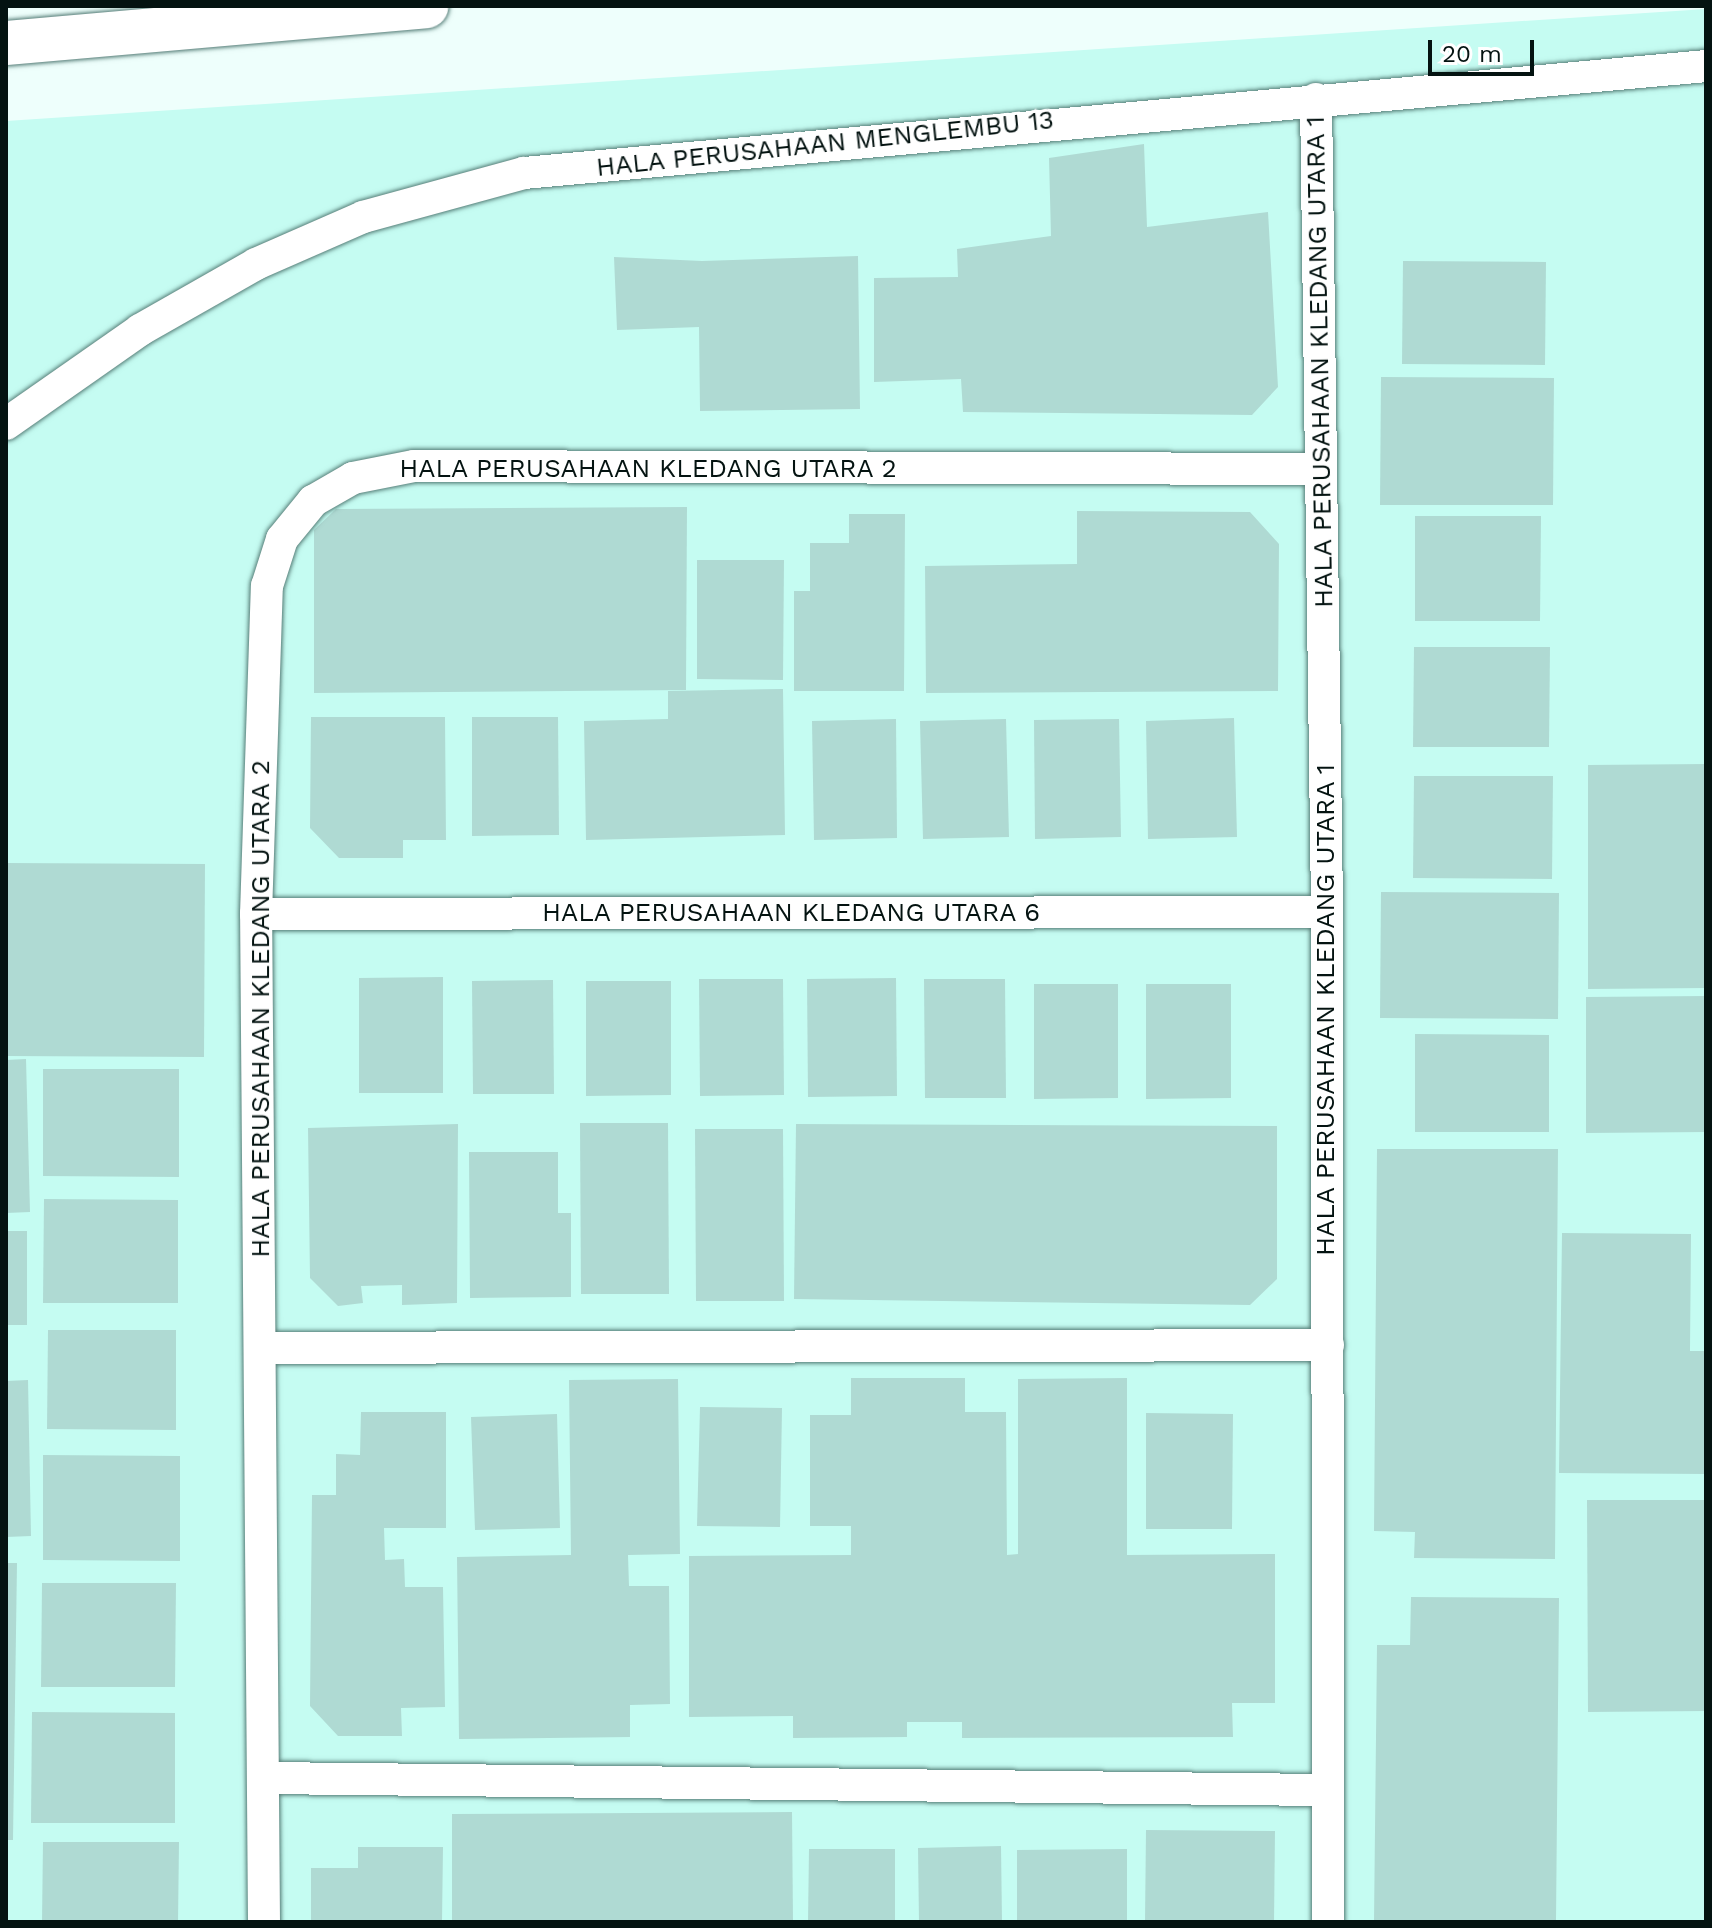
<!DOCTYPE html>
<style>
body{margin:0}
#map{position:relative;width:1712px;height:1928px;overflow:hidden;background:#eefffc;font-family:"Work Sans",sans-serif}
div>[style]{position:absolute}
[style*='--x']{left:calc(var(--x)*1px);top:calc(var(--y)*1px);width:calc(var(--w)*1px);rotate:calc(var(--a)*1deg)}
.built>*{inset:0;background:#c5fcf2}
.building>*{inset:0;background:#afdad3}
.roads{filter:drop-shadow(0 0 2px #567e78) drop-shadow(0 0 2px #567e78)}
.minor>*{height:32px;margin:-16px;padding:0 16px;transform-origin:16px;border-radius:16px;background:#fff}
.secondary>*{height:44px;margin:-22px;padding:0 22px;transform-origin:22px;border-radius:22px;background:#fff}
span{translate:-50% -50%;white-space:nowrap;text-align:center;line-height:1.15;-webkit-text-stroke:6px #fff;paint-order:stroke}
.street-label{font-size:26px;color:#041311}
.frame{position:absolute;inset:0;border:8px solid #041311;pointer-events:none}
.scale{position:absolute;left:1428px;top:40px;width:106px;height:36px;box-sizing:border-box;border:4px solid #041311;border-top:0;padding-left:10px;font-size:24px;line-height:28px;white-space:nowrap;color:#041311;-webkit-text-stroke:6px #fff;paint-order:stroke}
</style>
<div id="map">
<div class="built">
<div style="clip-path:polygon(1706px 9px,1706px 1922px,6px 1922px,6px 121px)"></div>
</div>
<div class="building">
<div style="clip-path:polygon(1144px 144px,1147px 227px,1268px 212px,1278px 387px,1252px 415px,963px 412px,961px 379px,874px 382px,874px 278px,958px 277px,957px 249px,1051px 236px,1049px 158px)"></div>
<div style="clip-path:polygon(858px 256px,860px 409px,700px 411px,699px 327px,617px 330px,614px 257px,702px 261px)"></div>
<div style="clip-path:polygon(1403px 261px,1546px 262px,1545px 365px,1402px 364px)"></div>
<div style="clip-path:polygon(1381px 377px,1554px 378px,1553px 505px,1380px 505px)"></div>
<div style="clip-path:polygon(687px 507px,686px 690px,314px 693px,314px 530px,336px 509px)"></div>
<div style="clip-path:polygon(1077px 511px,1250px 512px,1279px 544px,1278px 691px,926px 693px,925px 566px,1077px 564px)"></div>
<div style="clip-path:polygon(849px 514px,905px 514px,904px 691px,794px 691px,794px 591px,810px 591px,810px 543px,849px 543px)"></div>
<div style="clip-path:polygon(1415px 516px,1541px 516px,1540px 621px,1415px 621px)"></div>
<div style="clip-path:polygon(697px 560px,784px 560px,783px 680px,697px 679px)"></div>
<div style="clip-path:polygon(1414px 647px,1550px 647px,1549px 747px,1413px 747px)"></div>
<div style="clip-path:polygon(783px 689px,785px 835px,586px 840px,584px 721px,668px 719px,668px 691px)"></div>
<div style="clip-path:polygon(311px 717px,445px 717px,446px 840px,403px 840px,403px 858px,339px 858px,310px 828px)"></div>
<div style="clip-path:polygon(472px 717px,558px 717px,559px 835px,472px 836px)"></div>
<div style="clip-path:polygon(1234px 718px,1237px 837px,1148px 839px,1146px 721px)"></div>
<div style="clip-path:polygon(896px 719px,897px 838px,814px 840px,812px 721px)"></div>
<div style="clip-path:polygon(1006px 719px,1009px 837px,923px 839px,920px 721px)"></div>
<div style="clip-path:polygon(1119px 719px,1121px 837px,1035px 839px,1034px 720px)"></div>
<div style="clip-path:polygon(1706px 764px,1706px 988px,1588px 989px,1588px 765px)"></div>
<div style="clip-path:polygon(1414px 776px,1553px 776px,1552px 879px,1413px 878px)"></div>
<div style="clip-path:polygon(6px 863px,205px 864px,204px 1057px,6px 1056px)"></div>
<div style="clip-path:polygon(1381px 892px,1559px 893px,1558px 1019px,1380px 1018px)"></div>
<div style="clip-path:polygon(443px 977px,443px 1093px,359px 1093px,359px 978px)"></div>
<div style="clip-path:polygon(896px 978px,897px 1096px,808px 1097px,807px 979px)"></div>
<div style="clip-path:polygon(699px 979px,783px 979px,784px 1095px,700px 1096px)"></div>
<div style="clip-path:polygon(924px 979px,1005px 979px,1006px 1098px,925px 1098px)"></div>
<div style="clip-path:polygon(553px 980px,554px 1094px,473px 1094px,472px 981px)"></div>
<div style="clip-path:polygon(586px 981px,671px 981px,671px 1095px,586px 1096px)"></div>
<div style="clip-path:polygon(1034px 984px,1118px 984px,1118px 1098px,1034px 1099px)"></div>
<div style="clip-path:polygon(1146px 984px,1231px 984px,1231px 1098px,1146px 1099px)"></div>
<div style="clip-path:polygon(1706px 996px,1706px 1132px,1586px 1133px,1586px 997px)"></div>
<div style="clip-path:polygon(1415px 1034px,1549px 1035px,1549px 1132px,1415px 1132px)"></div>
<div style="clip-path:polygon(26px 1059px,30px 1212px,6px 1213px,6px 1060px)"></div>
<div style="clip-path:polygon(43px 1069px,179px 1069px,179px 1177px,43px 1176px)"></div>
<div style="clip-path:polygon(580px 1123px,668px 1123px,669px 1294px,581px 1294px)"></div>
<div style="clip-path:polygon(458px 1124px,457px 1303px,402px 1305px,402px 1285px,361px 1286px,363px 1303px,338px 1306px,310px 1278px,308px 1128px)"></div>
<div style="clip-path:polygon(796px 1124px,1277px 1126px,1277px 1279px,1250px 1305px,794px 1299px)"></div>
<div style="clip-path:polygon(695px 1129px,783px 1129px,784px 1301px,696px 1301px)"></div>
<div style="clip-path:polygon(1377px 1149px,1558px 1149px,1555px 1559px,1414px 1558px,1415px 1532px,1374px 1531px)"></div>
<div style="clip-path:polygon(469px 1152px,558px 1152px,558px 1213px,571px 1213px,571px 1297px,470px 1298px)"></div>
<div style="clip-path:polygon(44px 1199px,178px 1200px,178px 1303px,43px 1303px)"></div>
<div style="clip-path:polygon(6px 1231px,27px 1231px,27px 1325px,6px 1325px)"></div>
<div style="clip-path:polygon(1562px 1233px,1691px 1234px,1690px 1351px,1706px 1351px,1706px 1474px,1559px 1473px)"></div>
<div style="clip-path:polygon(48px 1330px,176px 1330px,176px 1430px,47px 1429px)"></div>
<div style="clip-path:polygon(851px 1378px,965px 1378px,965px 1412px,1006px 1412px,1007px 1555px,1018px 1554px,1018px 1379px,1127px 1378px,1127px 1555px,1275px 1554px,1275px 1703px,1232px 1703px,1233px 1737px,962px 1738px,962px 1722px,907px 1722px,907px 1737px,793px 1738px,793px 1716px,689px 1717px,689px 1556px,851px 1555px,851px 1526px,810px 1526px,810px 1415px,851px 1415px)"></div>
<div style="clip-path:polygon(678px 1379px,680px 1554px,628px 1555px,629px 1586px,669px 1586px,670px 1704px,630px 1705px,630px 1737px,459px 1739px,457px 1557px,571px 1555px,569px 1380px)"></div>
<div style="clip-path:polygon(28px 1380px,31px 1536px,6px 1537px,6px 1381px)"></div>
<div style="clip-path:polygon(700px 1407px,782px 1408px,780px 1527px,697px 1526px)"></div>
<div style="clip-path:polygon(361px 1412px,446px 1412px,446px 1528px,384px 1528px,385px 1560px,404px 1559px,405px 1587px,443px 1587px,445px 1707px,401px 1708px,402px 1736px,338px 1736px,310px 1706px,312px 1495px,336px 1495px,336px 1454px,360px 1455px)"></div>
<div style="clip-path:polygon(1146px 1413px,1233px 1414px,1232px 1529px,1146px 1529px)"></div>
<div style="clip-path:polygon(557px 1414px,560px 1528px,475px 1530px,471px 1417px)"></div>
<div style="clip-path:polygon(43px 1455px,180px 1456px,180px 1561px,43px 1560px)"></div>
<div style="clip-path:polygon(1587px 1500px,1706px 1500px,1706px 1711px,1588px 1712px)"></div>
<div style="clip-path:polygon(6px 1563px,17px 1563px,13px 1840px,6px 1840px)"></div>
<div style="clip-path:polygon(42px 1583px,176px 1583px,175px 1687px,41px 1687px)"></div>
<div style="clip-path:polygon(1411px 1597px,1559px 1598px,1556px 1922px,1374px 1922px,1377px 1645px,1410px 1645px)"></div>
<div style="clip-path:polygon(32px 1712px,175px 1713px,175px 1823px,31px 1823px)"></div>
<div style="clip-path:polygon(792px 1812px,793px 1922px,452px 1922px,452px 1814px)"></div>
<div style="clip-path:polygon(1146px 1830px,1275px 1831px,1274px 1922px,1145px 1922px)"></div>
<div style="clip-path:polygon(43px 1842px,179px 1842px,178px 1922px,42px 1922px)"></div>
<div style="clip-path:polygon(1001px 1846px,1002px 1922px,919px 1922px,918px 1848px)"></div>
<div style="clip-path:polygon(358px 1847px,443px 1847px,442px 1922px,311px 1922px,311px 1868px,358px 1868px)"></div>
<div style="clip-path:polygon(809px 1849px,895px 1849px,895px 1922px,808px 1922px)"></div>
<div style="clip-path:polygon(1127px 1849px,1127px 1922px,1017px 1922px,1017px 1850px)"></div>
</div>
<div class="roads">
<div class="minor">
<div style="--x:1316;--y:99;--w:813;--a:89.22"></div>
<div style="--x:1327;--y:912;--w:1010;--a:89.94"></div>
<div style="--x:6;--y:424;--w:164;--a:-35"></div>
<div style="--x:140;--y:330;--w:133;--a:-29.6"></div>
<div style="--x:256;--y:264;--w:117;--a:-23.7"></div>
<div style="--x:363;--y:217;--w:167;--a:-15.3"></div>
<div style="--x:524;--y:173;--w:1187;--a:-5.17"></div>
<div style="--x:256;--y:914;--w:1071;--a:-0.11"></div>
<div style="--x:261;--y:1348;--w:1067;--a:-0.16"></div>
<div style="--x:265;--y:1778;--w:1059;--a:0.65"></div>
<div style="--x:264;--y:1922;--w:1008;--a:-90.45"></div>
<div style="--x:256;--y:914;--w:328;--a:-88.1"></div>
<div style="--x:267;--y:586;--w:49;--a:-72.3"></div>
<div style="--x:282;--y:539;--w:49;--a:-50.8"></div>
<div style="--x:313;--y:501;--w:46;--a:-29.9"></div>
<div style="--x:353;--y:478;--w:62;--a:-11.1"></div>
<div style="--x:414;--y:466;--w:907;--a:0.19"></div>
</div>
<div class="secondary">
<div style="--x:6;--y:43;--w:422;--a:-5"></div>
</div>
</div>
<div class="street-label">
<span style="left:825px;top:144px;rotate:-6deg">HALA PERUSAHAAN MENGLEMBU 13</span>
<span style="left:1320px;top:362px;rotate:-91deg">HALA PERUSAHAAN KLEDANG UTARA 1</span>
<span style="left:648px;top:469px">HALA PERUSAHAAN KLEDANG UTARA 2</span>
<span style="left:791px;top:913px">HALA PERUSAHAAN KLEDANG UTARA 6</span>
<span style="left:261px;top:1009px;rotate:-90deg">HALA PERUSAHAAN KLEDANG UTARA 2</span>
<span style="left:1326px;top:1010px;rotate:-90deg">HALA PERUSAHAAN KLEDANG UTARA 1</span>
</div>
<div class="frame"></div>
<div class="scale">20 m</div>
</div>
